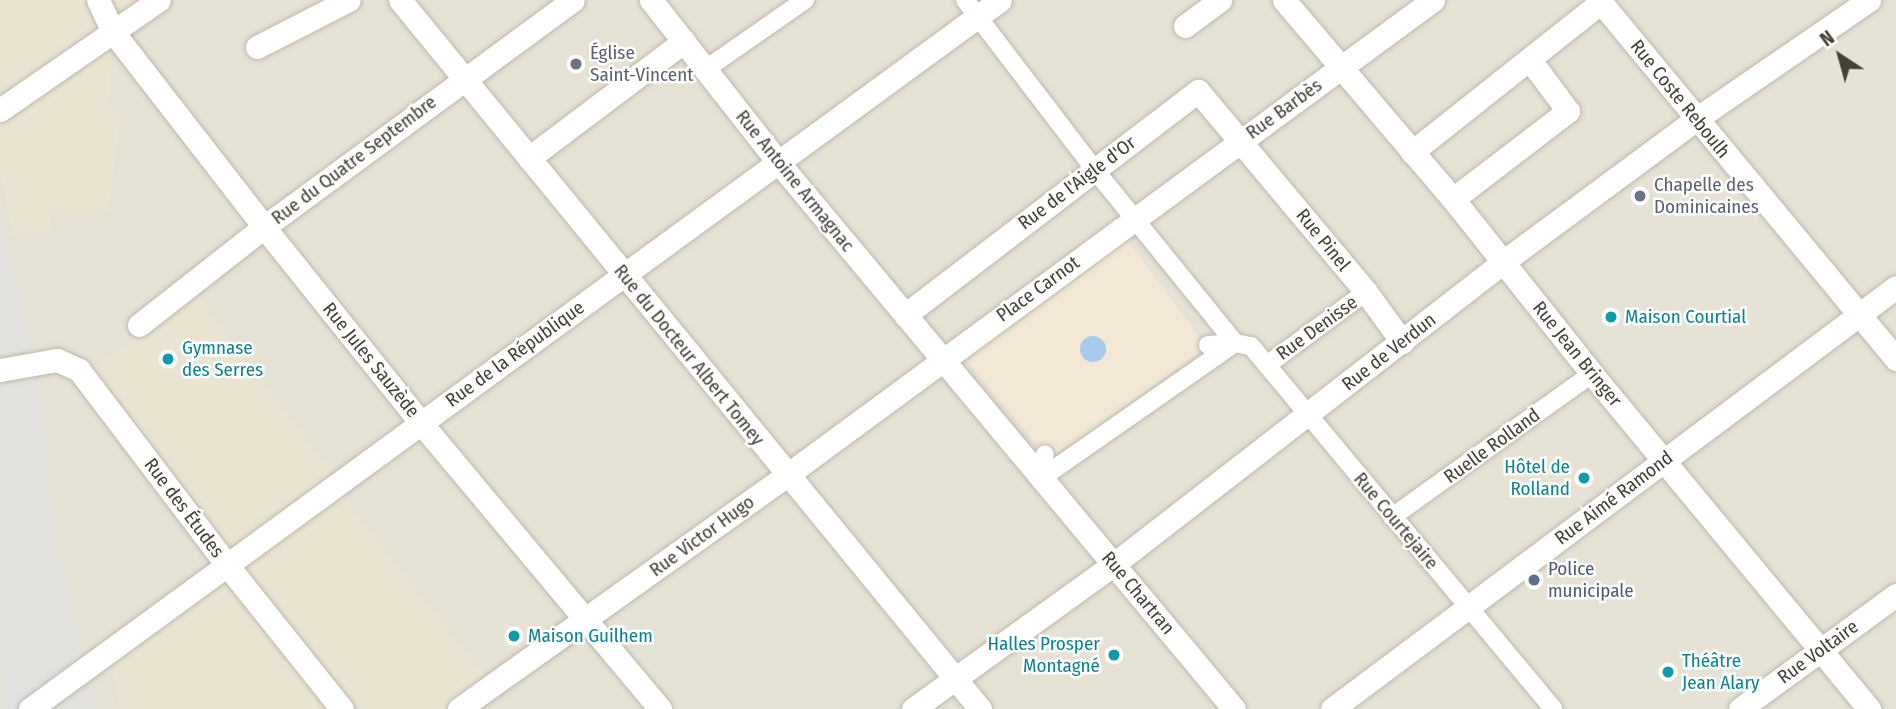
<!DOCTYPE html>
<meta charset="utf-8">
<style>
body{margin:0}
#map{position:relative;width:1896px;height:709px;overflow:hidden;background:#f2f0e8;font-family:"Fira Sans Condensed",sans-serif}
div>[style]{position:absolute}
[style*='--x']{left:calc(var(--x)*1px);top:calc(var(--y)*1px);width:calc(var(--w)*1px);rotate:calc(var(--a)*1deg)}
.residential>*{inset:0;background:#e6e2d6}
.commercial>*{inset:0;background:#f2e8d5}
.education>*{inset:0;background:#eae5d3}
.parking>*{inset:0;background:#e4e2df}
.water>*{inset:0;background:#a9caea}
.round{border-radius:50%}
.roads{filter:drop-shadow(0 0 2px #bdb8ab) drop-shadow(0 0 2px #bdb8ab)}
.pedestrian>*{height:18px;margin:-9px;padding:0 9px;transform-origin:9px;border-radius:9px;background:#fff}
.minor>*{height:23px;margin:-11.5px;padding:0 11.5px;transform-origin:11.5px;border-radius:11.5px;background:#fff}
.dots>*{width:19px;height:19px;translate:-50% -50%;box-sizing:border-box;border:4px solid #fff;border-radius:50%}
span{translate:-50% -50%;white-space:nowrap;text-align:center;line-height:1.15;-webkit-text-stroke:5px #fff;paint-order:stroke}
.worship-label{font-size:19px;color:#5b616d}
.left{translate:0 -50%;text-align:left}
.street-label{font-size:19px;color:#454137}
.culture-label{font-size:19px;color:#0d838f}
.right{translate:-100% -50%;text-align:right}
.service-label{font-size:19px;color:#4e5e75}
.north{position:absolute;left:1805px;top:21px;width:70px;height:70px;-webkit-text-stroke:5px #fff;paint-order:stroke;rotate:324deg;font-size:19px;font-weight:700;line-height:28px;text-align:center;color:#454137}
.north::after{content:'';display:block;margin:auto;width:24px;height:32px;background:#454137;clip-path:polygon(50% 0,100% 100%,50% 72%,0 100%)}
</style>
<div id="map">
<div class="residential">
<div style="clip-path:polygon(0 0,1896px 0,1896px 709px,0 709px)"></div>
</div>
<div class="commercial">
<div style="clip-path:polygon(1124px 240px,1128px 241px,1207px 347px,1053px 457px,1045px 454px,965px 359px)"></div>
</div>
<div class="education">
<div style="clip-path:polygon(0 0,149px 0,0 103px)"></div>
<div style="clip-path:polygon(113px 46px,108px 105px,121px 109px,108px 212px,49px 212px,52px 230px,13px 236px,0 167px,0 124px)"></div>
<div style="clip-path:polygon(195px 293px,332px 473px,232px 553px,92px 370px)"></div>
<div style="clip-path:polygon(341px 495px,488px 680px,445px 709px,354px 709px,242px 567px)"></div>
<div style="clip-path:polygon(224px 579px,331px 709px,120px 709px,111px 660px)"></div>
</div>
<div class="parking">
<div style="clip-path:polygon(0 216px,41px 381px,51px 517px,96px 709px,1px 709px)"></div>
</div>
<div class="water">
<div class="round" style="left:1080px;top:336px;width:26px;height:26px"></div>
</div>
<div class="roads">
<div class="pedestrian">
<div style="--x:965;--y:0;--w:214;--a:52.6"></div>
<div style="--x:1095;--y:170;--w:223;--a:51"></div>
<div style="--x:706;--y:69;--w:121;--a:-34.9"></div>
<div style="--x:1208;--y:345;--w:27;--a:-4"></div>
<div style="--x:1235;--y:343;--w:16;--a:11"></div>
<div style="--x:1251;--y:346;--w:472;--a:50.2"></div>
<div style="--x:1267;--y:365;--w:123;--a:-36.4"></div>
<div style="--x:1040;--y:479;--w:238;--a:-34.9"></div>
<div style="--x:1040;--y:479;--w:25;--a:-79"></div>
<div style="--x:1392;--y:517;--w:246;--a:-35.6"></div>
</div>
<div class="minor">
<div style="--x:98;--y:0;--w:35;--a:65"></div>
<div style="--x:113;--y:32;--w:247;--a:52.2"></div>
<div style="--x:264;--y:227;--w:251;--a:51.3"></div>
<div style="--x:421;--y:423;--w:373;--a:50.1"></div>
<div style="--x:400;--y:0;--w:916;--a:50.71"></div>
<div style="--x:651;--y:0;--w:206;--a:51.9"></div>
<div style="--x:778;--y:162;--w:712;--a:50.18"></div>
<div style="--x:1284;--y:0;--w:261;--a:49.7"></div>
<div style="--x:1453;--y:199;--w:223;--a:51.5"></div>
<div style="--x:1592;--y:374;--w:435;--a:50.4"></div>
<div style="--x:1599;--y:0;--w:466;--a:50.4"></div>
<div style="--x:1185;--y:26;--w:44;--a:-36.6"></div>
<div style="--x:257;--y:47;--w:103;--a:-27.1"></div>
<div style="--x:0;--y:110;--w:193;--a:-34.7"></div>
<div style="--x:1412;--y:152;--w:241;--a:-38.4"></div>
<div style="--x:529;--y:158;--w:194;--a:-37"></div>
<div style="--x:1453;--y:199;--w:145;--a:-37.4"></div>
<div style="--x:1568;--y:111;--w:64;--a:-126.7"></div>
<div style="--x:905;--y:315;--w:369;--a:-37.4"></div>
<div style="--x:1198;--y:91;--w:262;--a:50.1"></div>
<div style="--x:1366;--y:292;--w:62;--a:54.2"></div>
<div style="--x:139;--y:325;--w:159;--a:-38.1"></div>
<div style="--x:264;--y:227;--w:383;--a:-36.3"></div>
<div style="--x:0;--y:370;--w:58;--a:-10"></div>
<div style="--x:57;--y:360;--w:24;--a:24"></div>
<div style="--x:79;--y:370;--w:245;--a:52.8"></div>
<div style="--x:227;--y:565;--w:184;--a:51.4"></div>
<div style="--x:30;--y:709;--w:1201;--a:-36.16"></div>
<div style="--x:459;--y:709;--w:403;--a:-35.5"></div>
<div style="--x:787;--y:475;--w:802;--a:-36.33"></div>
<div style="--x:913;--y:709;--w:248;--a:-35.8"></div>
<div style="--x:1114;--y:564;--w:492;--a:-37.8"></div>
<div style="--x:1503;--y:262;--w:240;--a:-36.5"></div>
<div style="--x:1696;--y:119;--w:210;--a:-34.5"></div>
<div style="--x:1332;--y:709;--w:704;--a:-36.8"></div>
<div style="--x:1740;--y:709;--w:193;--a:-36.2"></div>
</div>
</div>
<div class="dots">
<div style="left:576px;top:64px;background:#6b7280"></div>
<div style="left:1640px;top:196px;background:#6b7280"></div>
<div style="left:1611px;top:317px;background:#0f9aa8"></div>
<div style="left:168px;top:359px;background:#0f9aa8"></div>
<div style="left:1584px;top:478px;background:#0f9aa8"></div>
<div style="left:1534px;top:580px;background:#5c6f8a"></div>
<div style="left:514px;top:636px;background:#0f9aa8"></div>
<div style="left:1114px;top:655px;background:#0f9aa8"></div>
<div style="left:1668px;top:672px;background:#0f9aa8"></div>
</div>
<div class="worship-label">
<span class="left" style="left:590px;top:64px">Église<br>Saint-Vincent</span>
<span class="left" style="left:1654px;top:196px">Chapelle des<br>Dominicaines</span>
</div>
<div class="street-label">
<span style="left:1680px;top:99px;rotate:51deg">Rue Coste Reboulh</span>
<span style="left:1284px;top:109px;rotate:-36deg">Rue Barbès</span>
<span style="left:354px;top:160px;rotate:-37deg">Rue du Quatre Septembre</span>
<span style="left:795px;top:181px;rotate:51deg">Rue Antoine Armagnac</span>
<span style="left:1077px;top:183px;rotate:-37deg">Rue de l'Aigle d'Or</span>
<span style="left:1323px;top:240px;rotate:51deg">Rue Pinel</span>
<span style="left:1038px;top:289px;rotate:-36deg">Place Carnot</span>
<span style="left:1317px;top:328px;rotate:-36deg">Rue Denisse</span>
<span style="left:1389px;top:352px;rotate:-38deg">Rue de Verdun</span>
<span style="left:515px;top:354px;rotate:-36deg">Rue de la République</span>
<span style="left:1577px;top:354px;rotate:51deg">Rue Jean Bringer</span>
<span style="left:689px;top:355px;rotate:51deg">Rue du Docteur Albert Tomey</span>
<span style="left:371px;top:360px;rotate:51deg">Rue Jules Sauzède</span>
<span style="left:1492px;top:446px;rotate:-36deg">Ruelle Rolland</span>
<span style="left:1614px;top:498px;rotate:-37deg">Rue Aimé Ramond</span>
<span style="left:184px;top:508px;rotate:53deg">Rue des Études</span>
<span style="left:1396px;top:521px;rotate:50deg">Rue Courtejaire</span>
<span style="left:702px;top:536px;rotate:-36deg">Rue Victor Hugo</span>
<span style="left:1138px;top:593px;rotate:50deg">Rue Chartran</span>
<span style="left:1818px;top:652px;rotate:-36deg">Rue Voltaire</span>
</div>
<div class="culture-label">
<span class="left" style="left:1625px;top:317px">Maison Courtial</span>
<span class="left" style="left:182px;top:359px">Gymnase<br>des Serres</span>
<span class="right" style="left:1570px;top:478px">Hôtel de<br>Rolland</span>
<span class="left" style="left:528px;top:636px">Maison Guilhem</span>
<span class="right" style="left:1100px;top:655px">Halles Prosper<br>Montagné</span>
<span class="left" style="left:1682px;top:672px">Théâtre<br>Jean Alary</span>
</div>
<div class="service-label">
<span class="left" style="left:1548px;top:580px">Police<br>municipale</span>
</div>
<div class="north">N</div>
</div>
